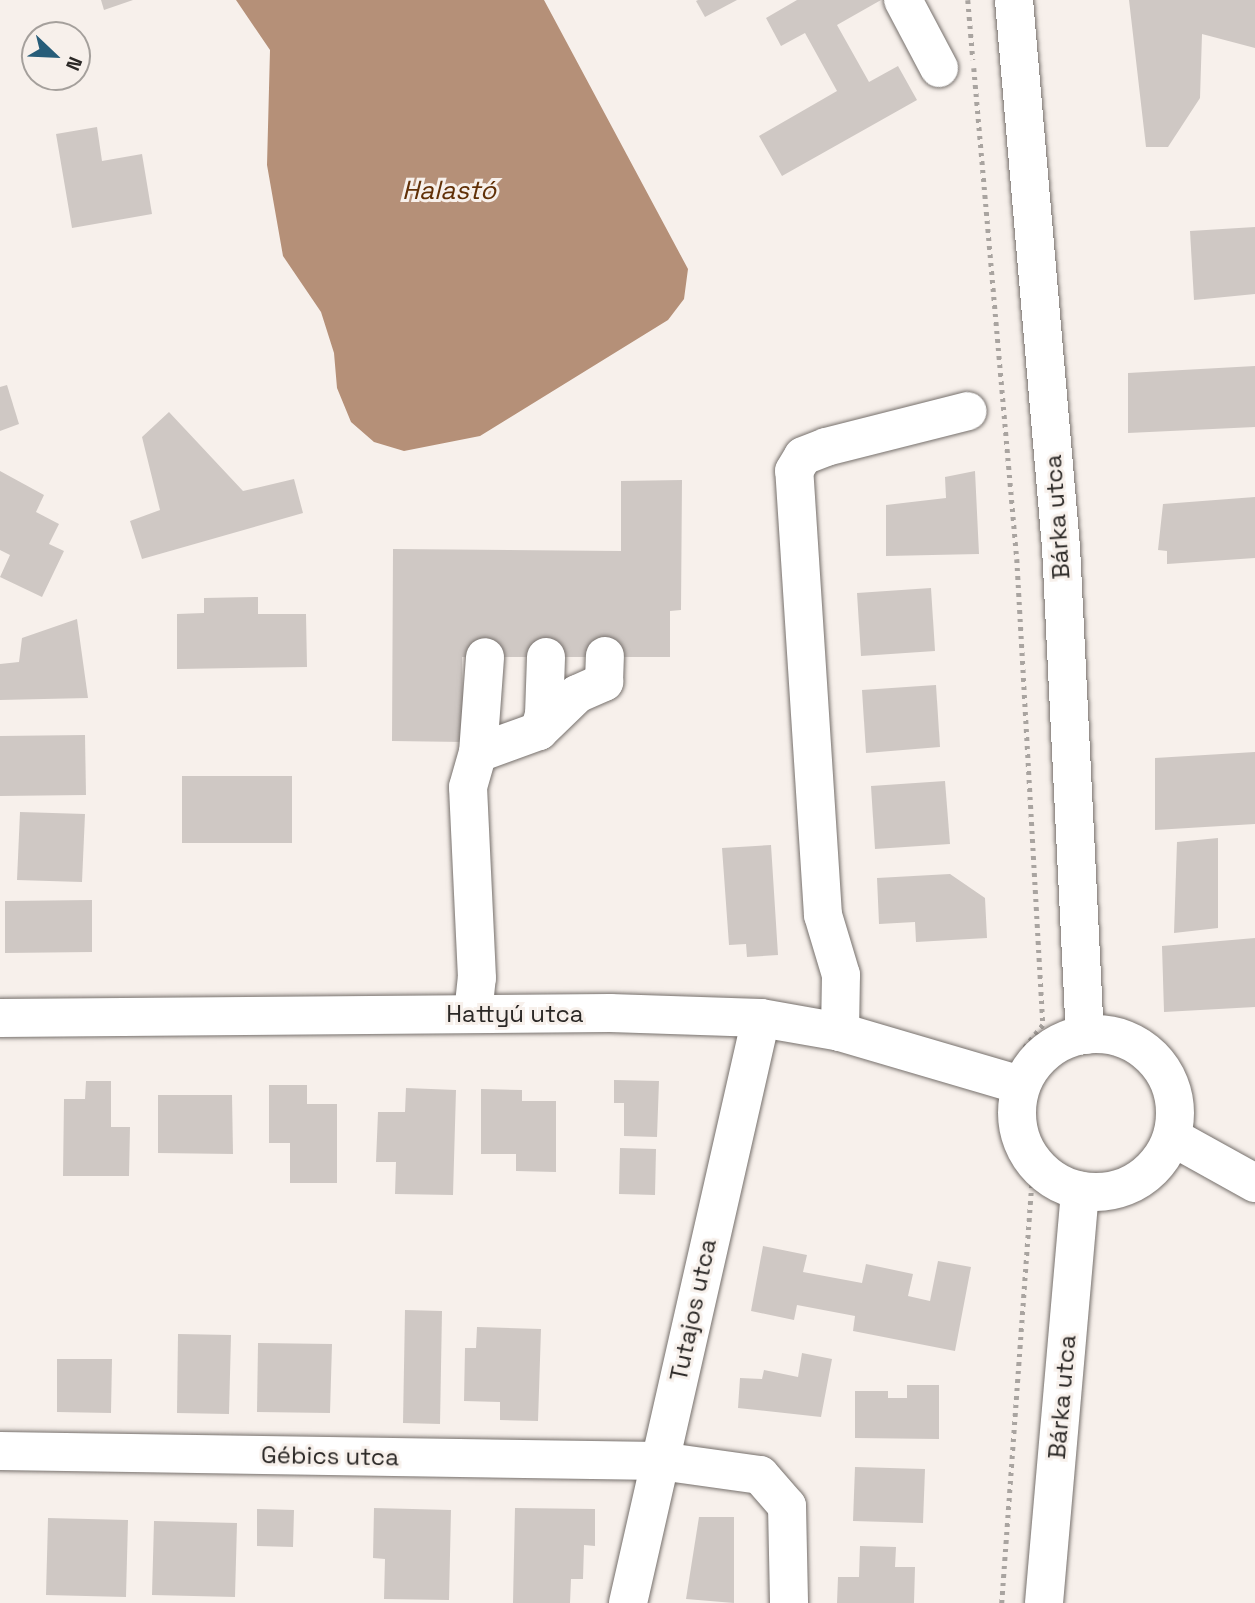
<!DOCTYPE html>
<meta charset="utf-8">
<style>
body{margin:0}
#map{position:relative;width:1255px;height:1603px;overflow:hidden;background:#f7f0eb;font-family:"Space Grotesk",sans-serif}
div>[style]{position:absolute}
[style*='--x']{left:calc(var(--x)*1px);top:calc(var(--y)*1px);width:calc(var(--w)*1px);rotate:calc(var(--a)*1deg)}
.water>*{inset:0;background:#b59078}
.building>*{inset:0;background:#cfc8c4}
.path>*{height:4.5px;margin-top:-2.25px;transform-origin:0;background:repeating-linear-gradient(90deg,#a9a4a0 0 3.5px,transparent 0 8.5px)}
.roads{filter:drop-shadow(0 0 2px #76706c) drop-shadow(0 0 2px #76706c)}
.minor>*{height:38px;margin:-19px;padding:0 19px;transform-origin:19px;border-radius:19px;background:#fff}
.minor>.ring{margin:-19px;padding:0;box-sizing:content-box;background:none;border:38px solid #fff;border-radius:50%}
span{translate:-50% -50%;white-space:nowrap;text-align:center;line-height:1.15;-webkit-text-stroke:6px #f7f0eb;paint-order:stroke}
.street-label{font-size:24px;color:#2b2826}
.water-label{font-size:26px;color:#613007;font-style:italic}
.north{position:absolute;left:21px;top:21px;width:70px;height:70px;box-sizing:border-box;background:#f7f0eb;border:2px solid #a5a09c;border-radius:50%;rotate:113deg;font-size:19px;font-weight:700;line-height:28px;text-align:center;color:#2b2826}
.north::after{content:'';display:block;margin:auto;width:24px;height:32px;background:#275d79;clip-path:polygon(50% 0,100% 100%,50% 72%,0 100%)}
</style>
<div id="map">
<div class="water">
<div style="clip-path:polygon(236px 0,544px 0,688px 269px,684px 299px,668px 320px,480px 436px,404px 451px,374px 442px,351px 422px,337px 388px,334px 353px,321px 312px,283px 256px,267px 165px,270px 50px)"></div>
</div>
<div class="building">
<div style="clip-path:polygon(101px 0,133px 0,104px 10px)"></div>
<div style="clip-path:polygon(737px 0,705px 17px,696px 1px,698px 0)"></div>
<div style="clip-path:polygon(797px 0,881px 0,837px 25px,869px 82px,898px 66px,917px 100px,782px 176px,759px 136px,837px 91px,805px 33px,781px 46px,766px 18px)"></div>
<div style="clip-path:polygon(1129px 0,1255px 0,1255px 48px,1202px 34px,1200px 98px,1168px 147px,1146px 147px)"></div>
<div style="clip-path:polygon(97px 127px,102px 161px,142px 154px,152px 214px,72px 228px,56px 134px)"></div>
<div style="clip-path:polygon(1255px 227px,1255px 294px,1194px 300px,1190px 231px)"></div>
<div style="clip-path:polygon(1255px 366px,1255px 427px,1128px 433px,1128px 373px)"></div>
<div style="clip-path:polygon(7px 385px,19px 424px,0 431px,0 387px)"></div>
<div style="clip-path:polygon(169px 412px,243px 491px,294px 479px,303px 513px,142px 559px,130px 521px,160px 510px,142px 437px)"></div>
<div style="clip-path:polygon(0 471px,44px 495px,36px 512px,59px 524px,49px 544px,64px 551px,42px 597px,0 577px,10px 555px,0 550px)"></div>
<div style="clip-path:polygon(975px 471px,979px 554px,886px 556px,886px 505px,946px 498px,945px 477px)"></div>
<div style="clip-path:polygon(682px 480px,681px 610px,670px 611px,670px 657px,462px 657px,464px 742px,392px 741px,393px 549px,621px 551px,621px 481px)"></div>
<div style="clip-path:polygon(1255px 497px,1255px 558px,1167px 564px,1167px 551px,1158px 550px,1163px 504px)"></div>
<div style="clip-path:polygon(931px 588px,935px 651px,861px 656px,857px 593px)"></div>
<div style="clip-path:polygon(258px 597px,258px 614px,306px 614px,307px 667px,177px 669px,177px 614px,204px 613px,204px 598px)"></div>
<div style="clip-path:polygon(77px 619px,88px 698px,0 700px,0 664px,19px 662px,22px 638px)"></div>
<div style="clip-path:polygon(936px 685px,940px 747px,866px 753px,862px 690px)"></div>
<div style="clip-path:polygon(85px 735px,86px 795px,0 796px,0 736px)"></div>
<div style="clip-path:polygon(1255px 752px,1255px 824px,1155px 830px,1155px 758px)"></div>
<div style="clip-path:polygon(182px 776px,292px 776px,292px 843px,182px 843px)"></div>
<div style="clip-path:polygon(945px 781px,950px 844px,875px 849px,871px 786px)"></div>
<div style="clip-path:polygon(20px 812px,85px 814px,82px 882px,17px 880px)"></div>
<div style="clip-path:polygon(1218px 838px,1218px 928px,1174px 933px,1177px 842px)"></div>
<div style="clip-path:polygon(771px 845px,778px 955px,747px 957px,746px 944px,729px 945px,722px 848px)"></div>
<div style="clip-path:polygon(950px 874px,985px 898px,987px 938px,916px 942px,915px 922px,879px 924px,877px 878px)"></div>
<div style="clip-path:polygon(92px 900px,92px 952px,5px 953px,5px 901px)"></div>
<div style="clip-path:polygon(1255px 938px,1255px 1007px,1164px 1012px,1162px 946px)"></div>
<div style="clip-path:polygon(614px 1080px,659px 1081px,657px 1137px,624px 1136px,624px 1103px,614px 1103px)"></div>
<div style="clip-path:polygon(86px 1081px,111px 1081px,111px 1127px,130px 1127px,129px 1176px,63px 1176px,64px 1099px,85px 1099px)"></div>
<div style="clip-path:polygon(269px 1085px,307px 1085px,307px 1104px,337px 1104px,337px 1183px,290px 1183px,290px 1143px,269px 1143px)"></div>
<div style="clip-path:polygon(406px 1088px,456px 1090px,453px 1195px,395px 1194px,396px 1162px,376px 1162px,378px 1112px,405px 1112px)"></div>
<div style="clip-path:polygon(481px 1089px,522px 1090px,522px 1101px,556px 1101px,556px 1172px,516px 1171px,516px 1154px,481px 1154px)"></div>
<div style="clip-path:polygon(158px 1095px,232px 1095px,233px 1154px,158px 1153px)"></div>
<div style="clip-path:polygon(620px 1148px,656px 1149px,655px 1195px,619px 1194px)"></div>
<div style="clip-path:polygon(763px 1246px,807px 1255px,803px 1272px,862px 1283px,866px 1264px,913px 1274px,908px 1296px,930px 1301px,938px 1261px,971px 1267px,955px 1351px,853px 1331px,855px 1316px,797px 1305px,794px 1320px,751px 1311px)"></div>
<div style="clip-path:polygon(405px 1310px,442px 1311px,440px 1424px,403px 1423px)"></div>
<div style="clip-path:polygon(477px 1327px,541px 1329px,538px 1421px,500px 1420px,500px 1402px,464px 1401px,465px 1348px,476px 1348px)"></div>
<div style="clip-path:polygon(178px 1334px,231px 1335px,229px 1414px,177px 1413px)"></div>
<div style="clip-path:polygon(258px 1343px,332px 1344px,330px 1413px,257px 1412px)"></div>
<div style="clip-path:polygon(802px 1353px,832px 1359px,821px 1417px,738px 1408px,740px 1378px,762px 1379px,764px 1370px,798px 1377px)"></div>
<div style="clip-path:polygon(57px 1359px,112px 1359px,111px 1413px,57px 1412px)"></div>
<div style="clip-path:polygon(907px 1385px,939px 1385px,939px 1439px,855px 1438px,855px 1391px,888px 1391px,888px 1398px,907px 1398px)"></div>
<div style="clip-path:polygon(855px 1467px,925px 1469px,923px 1523px,853px 1521px)"></div>
<div style="clip-path:polygon(374px 1508px,451px 1510px,449px 1600px,384px 1599px,385px 1559px,373px 1558px)"></div>
<div style="clip-path:polygon(515px 1508px,595px 1509px,595px 1546px,584px 1545px,583px 1579px,571px 1579px,570px 1603px,513px 1603px)"></div>
<div style="clip-path:polygon(257px 1509px,294px 1510px,293px 1547px,257px 1546px)"></div>
<div style="clip-path:polygon(699px 1517px,734px 1517px,734px 1603px,686px 1599px)"></div>
<div style="clip-path:polygon(48px 1518px,128px 1520px,126px 1597px,46px 1595px)"></div>
<div style="clip-path:polygon(154px 1521px,237px 1523px,235px 1597px,152px 1595px)"></div>
<div style="clip-path:polygon(860px 1546px,896px 1547px,895px 1567px,915px 1567px,914px 1603px,837px 1603px,838px 1577px,859px 1577px)"></div>
</div>
<div class="path">
<div style="--x:968;--y:0;--w:60;--a:85.2"></div>
<div style="--x:974;--y:68;--w:493;--a:85"></div>
<div style="--x:1017;--y:559;--w:467;--a:86.8"></div>
<div style="--x:1043;--y:1025;--w:33;--a:129"></div>
<div style="--x:1000;--y:1112;--w:79;--a:66"></div>
<div style="--x:1032;--y:1184;--w:420;--a:94.1"></div>
</div>
<div class="roads">
<div class="minor">
<div style="--x:903;--y:0;--w:77;--a:62.1"></div>
<div style="--x:1014;--y:0;--w:549;--a:85.09"></div>
<div style="--x:1061;--y:547;--w:489;--a:87.2"></div>
<div style="--x:539;--y:731;--w:53;--a:-44.2"></div>
<div style="--x:577;--y:694;--w:30;--a:-24"></div>
<div style="--x:604;--y:682;--w:26;--a:-88"></div>
<div style="--x:478;--y:753;--w:65;--a:-19.8"></div>
<div style="--x:539;--y:731;--w:17;--a:-73"></div>
<div style="--x:544;--y:715;--w:58;--a:-88"></div>
<div style="--x:473;--y:1014;--w:36;--a:-84"></div>
<div style="--x:477;--y:978;--w:191;--a:-92.7"></div>
<div style="--x:468;--y:787;--w:35;--a:-74"></div>
<div style="--x:478;--y:753;--w:96;--a:-85.8"></div>
<div style="--x:0;--y:1018;--w:610;--a:-0.47"></div>
<div style="--x:610;--y:1013;--w:151;--a:1.9"></div>
<div style="--x:761;--y:1018;--w:80;--a:10"></div>
<div style="--x:840;--y:1032;--w:188;--a:16.4"></div>
<div style="--x:840;--y:1032;--w:57;--a:-89"></div>
<div style="--x:841;--y:975;--w:63;--a:-106.7"></div>
<div style="--x:823;--y:915;--w:445;--a:-93.7"></div>
<div style="--x:794;--y:471;--w:17;--a:-59"></div>
<div style="--x:803;--y:456;--w:25;--a:-21"></div>
<div style="--x:826;--y:447;--w:146;--a:-14.2"></div>
<div class="ring" style="left:1017px;top:1034px;width:120px;height:120px"></div>
<div style="--x:1172;--y:1137;--w:95;--a:29"></div>
<div style="--x:0;--y:1451;--w:660;--a:0.87"></div>
<div style="--x:660;--y:1461;--w:101;--a:8"></div>
<div style="--x:760;--y:1475;--w:41;--a:48.9"></div>
<div style="--x:787;--y:1506;--w:97;--a:88.8"></div>
<div style="--x:628;--y:1603;--w:600;--a:-77.19"></div>
<div style="--x:1044;--y:1603;--w:414;--a:-85"></div>
</div>
</div>
<div class="street-label">
<span style="left:1057px;top:517px;rotate:-94deg">Bárka utca</span>
<span style="left:515px;top:1014px">Hattyú utca</span>
<span style="left:693px;top:1310px;rotate:-78deg">Tutajos utca</span>
<span style="left:1062px;top:1397px;rotate:-85deg">Bárka utca</span>
<span style="left:330px;top:1456px;rotate:1deg">Gébics utca</span>
</div>
<div class="water-label">
<span style="left:449px;top:191px">Halastó</span>
</div>
<div class="north">N</div>
</div>
